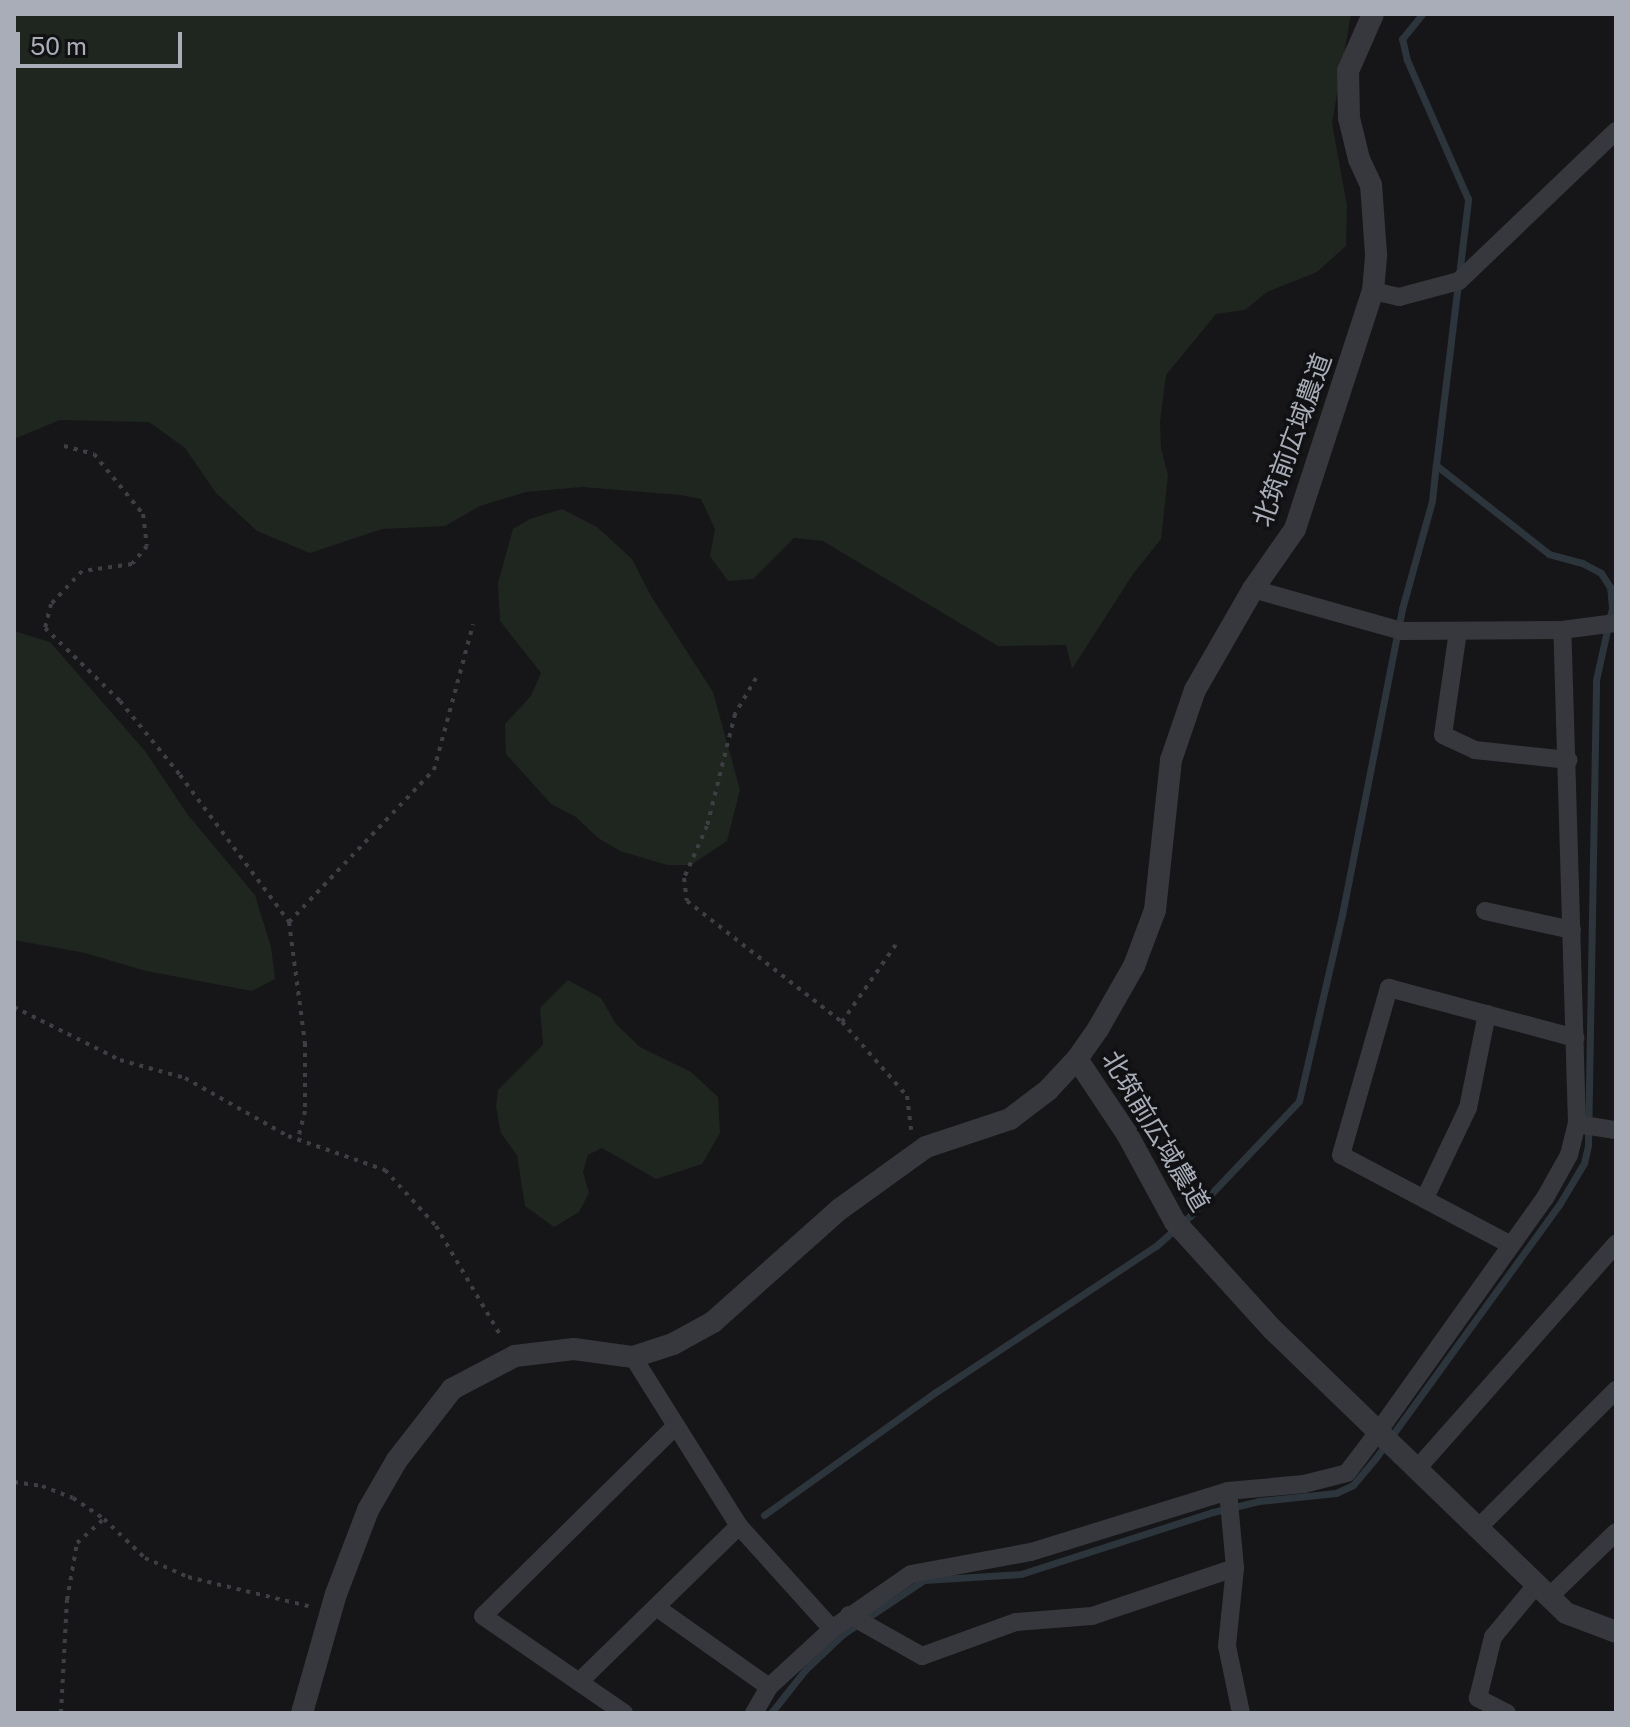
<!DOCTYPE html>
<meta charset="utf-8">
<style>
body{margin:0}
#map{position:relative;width:1630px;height:1727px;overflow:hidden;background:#161618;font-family:"Public Sans","Noto Sans JP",sans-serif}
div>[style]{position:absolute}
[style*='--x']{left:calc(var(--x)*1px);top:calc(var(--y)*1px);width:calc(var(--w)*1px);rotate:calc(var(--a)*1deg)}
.green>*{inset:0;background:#1e261f}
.stream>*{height:7px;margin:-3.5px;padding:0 3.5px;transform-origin:3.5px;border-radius:3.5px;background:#2c353c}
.path>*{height:4px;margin-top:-2px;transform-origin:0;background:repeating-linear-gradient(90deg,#3d3f44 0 4px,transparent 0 10px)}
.minor>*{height:18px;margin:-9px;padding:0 9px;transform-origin:9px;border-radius:9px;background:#37383d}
.tertiary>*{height:22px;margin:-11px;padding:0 11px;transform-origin:11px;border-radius:11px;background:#37383d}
span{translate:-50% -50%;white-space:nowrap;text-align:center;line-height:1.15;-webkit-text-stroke:7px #111113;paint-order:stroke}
.street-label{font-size:26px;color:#a8adb8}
.frame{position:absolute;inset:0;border:16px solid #a8adb8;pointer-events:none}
.scale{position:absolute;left:16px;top:32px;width:166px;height:36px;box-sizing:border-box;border:4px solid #a8adb8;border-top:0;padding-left:10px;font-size:24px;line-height:28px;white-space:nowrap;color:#a8adb8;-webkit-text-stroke:6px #111113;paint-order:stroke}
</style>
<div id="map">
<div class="green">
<div style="clip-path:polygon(14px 14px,1351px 14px,1332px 123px,1347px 206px,1346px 246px,1317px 272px,1267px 292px,1245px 310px,1216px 314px,1166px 375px,1160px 422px,1161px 448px,1168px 475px,1161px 539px,1133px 574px,1072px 669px,1066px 645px,998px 646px,823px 541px,794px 538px,753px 579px,728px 581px,710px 556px,715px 529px,701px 499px,681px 495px,582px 487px,526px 492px,480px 506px,445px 526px,382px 529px,310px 553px,257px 531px,216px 493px,185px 448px,149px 422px,60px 420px,14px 439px)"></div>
<div style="clip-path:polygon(562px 509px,597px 527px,632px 559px,651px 596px,713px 692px,740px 790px,727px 841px,691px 865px,667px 865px,620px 851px,598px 838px,576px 817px,551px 804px,506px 754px,505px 724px,531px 696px,541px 673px,500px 621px,498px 583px,513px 529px,530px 519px)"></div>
<div style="clip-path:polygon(14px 631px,50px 642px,145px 751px,188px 815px,255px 895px,271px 947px,275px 979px,252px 991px,146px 971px,85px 953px,14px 940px)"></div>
<div style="clip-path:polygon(568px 980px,601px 998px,616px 1024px,640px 1047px,691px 1072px,718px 1097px,720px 1133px,702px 1164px,656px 1179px,602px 1148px,588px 1155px,583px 1172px,589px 1193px,579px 1212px,554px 1227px,525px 1206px,517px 1155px,501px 1133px,496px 1107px,498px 1090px,543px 1045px,540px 1008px)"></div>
</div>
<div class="stream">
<div style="--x:764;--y:1515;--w:211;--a:-35.6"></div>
<div style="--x:936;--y:1392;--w:264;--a:-33.6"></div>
<div style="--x:1156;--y:1246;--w:45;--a:-41.4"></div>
<div style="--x:1190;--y:1216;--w:158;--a:-46.5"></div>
<div style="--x:1299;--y:1101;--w:191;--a:-77"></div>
<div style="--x:1342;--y:915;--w:312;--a:-78.9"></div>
<div style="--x:1402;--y:609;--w:112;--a:-74.5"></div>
<div style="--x:1432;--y:501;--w:36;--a:-84"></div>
<div style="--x:771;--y:1713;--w:55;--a:-51.7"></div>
<div style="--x:805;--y:1670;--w:52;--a:-43.5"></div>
<div style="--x:843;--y:1634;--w:97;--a:-33.7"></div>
<div style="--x:924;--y:1580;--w:97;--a:-3.5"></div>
<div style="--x:1021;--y:1574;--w:202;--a:-17.9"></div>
<div style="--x:1213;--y:1512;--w:47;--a:-13.4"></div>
<div style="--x:1259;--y:1501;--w:77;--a:-5.9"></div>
<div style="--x:1336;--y:1493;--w:19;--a:-25"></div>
<div style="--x:1353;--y:1485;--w:34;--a:-50"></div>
<div style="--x:1375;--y:1459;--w:314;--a:-54.1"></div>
<div style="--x:1559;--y:1205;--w:49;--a:-59.2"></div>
<div style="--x:1584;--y:1163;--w:18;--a:-77"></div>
<div style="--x:1588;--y:1145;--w:465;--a:-89"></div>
<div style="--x:1596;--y:680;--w:74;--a:-77.5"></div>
<div style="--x:1612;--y:608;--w:21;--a:-95"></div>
<div style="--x:1610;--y:587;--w:17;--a:-123"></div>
<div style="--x:1601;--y:573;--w:21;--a:-152"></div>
<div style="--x:1582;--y:563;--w:34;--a:-165"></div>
<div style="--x:1549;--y:554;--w:144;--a:-141.8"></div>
<div style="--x:1436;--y:465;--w:268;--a:-83.1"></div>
<div style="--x:1468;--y:199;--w:152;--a:-113.7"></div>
<div style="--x:1407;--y:60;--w:22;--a:-103"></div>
<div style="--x:1402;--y:39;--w:32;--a:-51"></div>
</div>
<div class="path">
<div style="--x:64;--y:446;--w:31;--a:15"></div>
<div style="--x:94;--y:454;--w:77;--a:50.8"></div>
<div style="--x:143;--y:514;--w:32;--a:83"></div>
<div style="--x:147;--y:546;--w:23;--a:130"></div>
<div style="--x:132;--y:564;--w:50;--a:172"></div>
<div style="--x:82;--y:571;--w:45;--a:133.2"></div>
<div style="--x:51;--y:604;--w:25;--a:104"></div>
<div style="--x:45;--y:628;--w:105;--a:44.2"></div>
<div style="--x:120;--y:701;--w:95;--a:51"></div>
<div style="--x:180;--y:775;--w:183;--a:53.4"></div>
<div style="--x:289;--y:922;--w:122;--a:82.5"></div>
<div style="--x:305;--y:1043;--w:68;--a:90"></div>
<div style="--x:305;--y:1111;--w:30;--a:104"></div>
<div style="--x:756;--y:678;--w:42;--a:120.3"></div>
<div style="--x:735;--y:714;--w:115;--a:104"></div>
<div style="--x:707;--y:826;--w:57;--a:113.9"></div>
<div style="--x:684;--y:878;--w:23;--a:83"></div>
<div style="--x:687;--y:901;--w:197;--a:38"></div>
<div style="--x:842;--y:1022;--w:98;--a:48.7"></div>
<div style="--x:907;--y:1096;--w:34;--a:83"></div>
<div style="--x:289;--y:922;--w:210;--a:-46.4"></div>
<div style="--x:434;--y:770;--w:151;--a:-75"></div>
<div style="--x:14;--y:1007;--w:119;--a:26.6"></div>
<div style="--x:120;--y:1060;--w:67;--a:15.5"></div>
<div style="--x:185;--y:1078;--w:118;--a:29.4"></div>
<div style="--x:288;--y:1136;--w:103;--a:19.3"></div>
<div style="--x:385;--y:1170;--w:76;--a:47.7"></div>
<div style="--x:436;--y:1226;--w:130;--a:59.5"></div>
<div style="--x:842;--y:1022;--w:100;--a:-55.2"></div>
<div style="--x:14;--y:1482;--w:28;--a:8"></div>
<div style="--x:42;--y:1486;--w:33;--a:21"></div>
<div style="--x:73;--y:1498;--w:37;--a:34"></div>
<div style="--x:104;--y:1519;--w:57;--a:43.6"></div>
<div style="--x:145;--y:1558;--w:47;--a:23.8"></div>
<div style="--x:188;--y:1577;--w:128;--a:13.6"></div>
<div style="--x:61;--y:1713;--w:113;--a:-87"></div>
<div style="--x:67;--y:1600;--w:58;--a:-80"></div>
<div style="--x:77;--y:1543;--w:36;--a:-42"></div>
</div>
<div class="minor">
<div style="--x:1373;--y:291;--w:27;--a:13"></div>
<div style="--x:1399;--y:297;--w:62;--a:-14.9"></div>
<div style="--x:1459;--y:281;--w:217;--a:-43.7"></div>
<div style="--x:1253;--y:589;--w:154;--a:15.8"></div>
<div style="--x:1401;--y:631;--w:161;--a:-0.4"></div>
<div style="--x:1562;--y:630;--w:54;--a:-7.4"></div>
<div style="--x:1458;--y:631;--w:105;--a:98.2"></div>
<div style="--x:1443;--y:735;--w:35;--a:25"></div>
<div style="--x:1475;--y:750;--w:94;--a:6.1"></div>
<div style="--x:1485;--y:911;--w:89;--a:12.3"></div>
<div style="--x:1577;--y:1124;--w:39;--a:9"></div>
<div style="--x:1425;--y:1198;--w:100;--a:-64.5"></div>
<div style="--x:1468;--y:1108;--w:96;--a:-78.6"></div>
<div style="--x:1511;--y:1245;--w:192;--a:-152.1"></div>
<div style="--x:1341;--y:1155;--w:174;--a:-74"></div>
<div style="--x:1389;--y:988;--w:193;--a:15"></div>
<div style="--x:633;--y:1357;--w:199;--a:57.9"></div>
<div style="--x:739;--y:1526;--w:139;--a:47.9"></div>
<div style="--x:1416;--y:1470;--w:302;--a:-48.5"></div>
<div style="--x:1228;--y:1491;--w:77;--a:84.8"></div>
<div style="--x:1235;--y:1568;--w:78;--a:95.9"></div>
<div style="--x:1227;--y:1646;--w:68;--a:78.2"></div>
<div style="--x:1477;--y:1529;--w:197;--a:-45"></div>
<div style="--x:1549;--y:1597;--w:93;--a:-44.1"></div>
<div style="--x:656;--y:1607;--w:138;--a:35.3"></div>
<div style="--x:849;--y:1615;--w:84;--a:29.3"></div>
<div style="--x:922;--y:1656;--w:100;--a:-19.9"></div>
<div style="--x:1016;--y:1622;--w:76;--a:-4.5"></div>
<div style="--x:1092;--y:1616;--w:151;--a:-18.6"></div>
<div style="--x:579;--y:1682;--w:223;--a:-44.3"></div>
<div style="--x:624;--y:1713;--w:171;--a:-145.5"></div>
<div style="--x:483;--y:1616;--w:271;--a:-44.6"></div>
<div style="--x:754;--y:1713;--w:30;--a:-60"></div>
<div style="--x:769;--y:1687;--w:86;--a:-42.6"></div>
<div style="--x:832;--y:1629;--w:96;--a:-34.8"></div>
<div style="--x:911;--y:1574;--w:122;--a:-10.4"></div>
<div style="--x:1031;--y:1552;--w:206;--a:-17.2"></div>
<div style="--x:1228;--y:1491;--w:76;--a:-5.3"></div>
<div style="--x:1304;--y:1484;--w:44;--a:-14.3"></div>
<div style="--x:1347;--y:1473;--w:51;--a:-52.9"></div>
<div style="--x:1378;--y:1432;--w:287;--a:-54.5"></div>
<div style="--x:1545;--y:1198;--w:49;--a:-60.8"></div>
<div style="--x:1569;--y:1155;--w:32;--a:-76"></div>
<div style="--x:1577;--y:1124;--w:494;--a:-91.7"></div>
<div style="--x:1507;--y:1713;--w:33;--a:-153"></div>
<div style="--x:1478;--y:1698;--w:63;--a:-76.2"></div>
<div style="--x:1493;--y:1637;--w:67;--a:-50.4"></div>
</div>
<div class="tertiary">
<div style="--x:1077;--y:1059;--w:90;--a:56.3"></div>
<div style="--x:1127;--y:1134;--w:100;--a:61.4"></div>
<div style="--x:1175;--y:1222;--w:144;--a:47.8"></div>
<div style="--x:1272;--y:1329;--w:409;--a:44"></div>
<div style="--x:1566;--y:1613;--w:53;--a:20.8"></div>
<div style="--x:302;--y:1713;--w:124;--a:-74.1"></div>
<div style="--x:336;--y:1594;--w:90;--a:-69.1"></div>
<div style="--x:368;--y:1510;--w:58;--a:-59.9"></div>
<div style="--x:397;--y:1460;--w:90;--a:-52.2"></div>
<div style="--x:452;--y:1389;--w:71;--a:-27.6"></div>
<div style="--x:515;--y:1356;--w:59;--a:-6.8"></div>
<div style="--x:574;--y:1349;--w:60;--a:7.7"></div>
<div style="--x:633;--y:1357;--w:42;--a:-18"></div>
<div style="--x:673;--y:1344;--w:46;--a:-28.8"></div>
<div style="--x:713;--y:1322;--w:170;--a:-41.7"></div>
<div style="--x:840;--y:1209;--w:106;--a:-35.8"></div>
<div style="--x:926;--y:1147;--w:89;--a:-18.4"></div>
<div style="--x:1010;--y:1119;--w:48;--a:-37.3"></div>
<div style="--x:1048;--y:1090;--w:42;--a:-46.9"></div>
<div style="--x:1077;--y:1059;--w:37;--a:-55"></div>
<div style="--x:1098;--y:1029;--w:73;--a:-60.3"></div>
<div style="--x:1134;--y:966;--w:60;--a:-69.4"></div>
<div style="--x:1155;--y:910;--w:151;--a:-83.9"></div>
<div style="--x:1171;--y:760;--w:74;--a:-71.1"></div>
<div style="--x:1195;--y:690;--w:116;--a:-60.1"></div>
<div style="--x:1253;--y:589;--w:73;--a:-55"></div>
<div style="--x:1295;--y:529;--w:250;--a:-71.9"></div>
<div style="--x:1373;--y:291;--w:37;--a:-85"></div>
<div style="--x:1376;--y:254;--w:69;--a:-94.1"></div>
<div style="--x:1371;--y:185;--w:29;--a:-115"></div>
<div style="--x:1359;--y:159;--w:42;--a:-103.7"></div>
<div style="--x:1349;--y:118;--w:47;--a:-91.2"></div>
<div style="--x:1348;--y:71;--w:62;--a:-66.3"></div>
</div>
<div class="street-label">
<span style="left:1292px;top:440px;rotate:-70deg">北筑前広域農道</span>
<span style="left:1156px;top:1131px;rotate:59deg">北筑前広域農道</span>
</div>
<div class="frame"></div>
<div class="scale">50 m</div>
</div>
